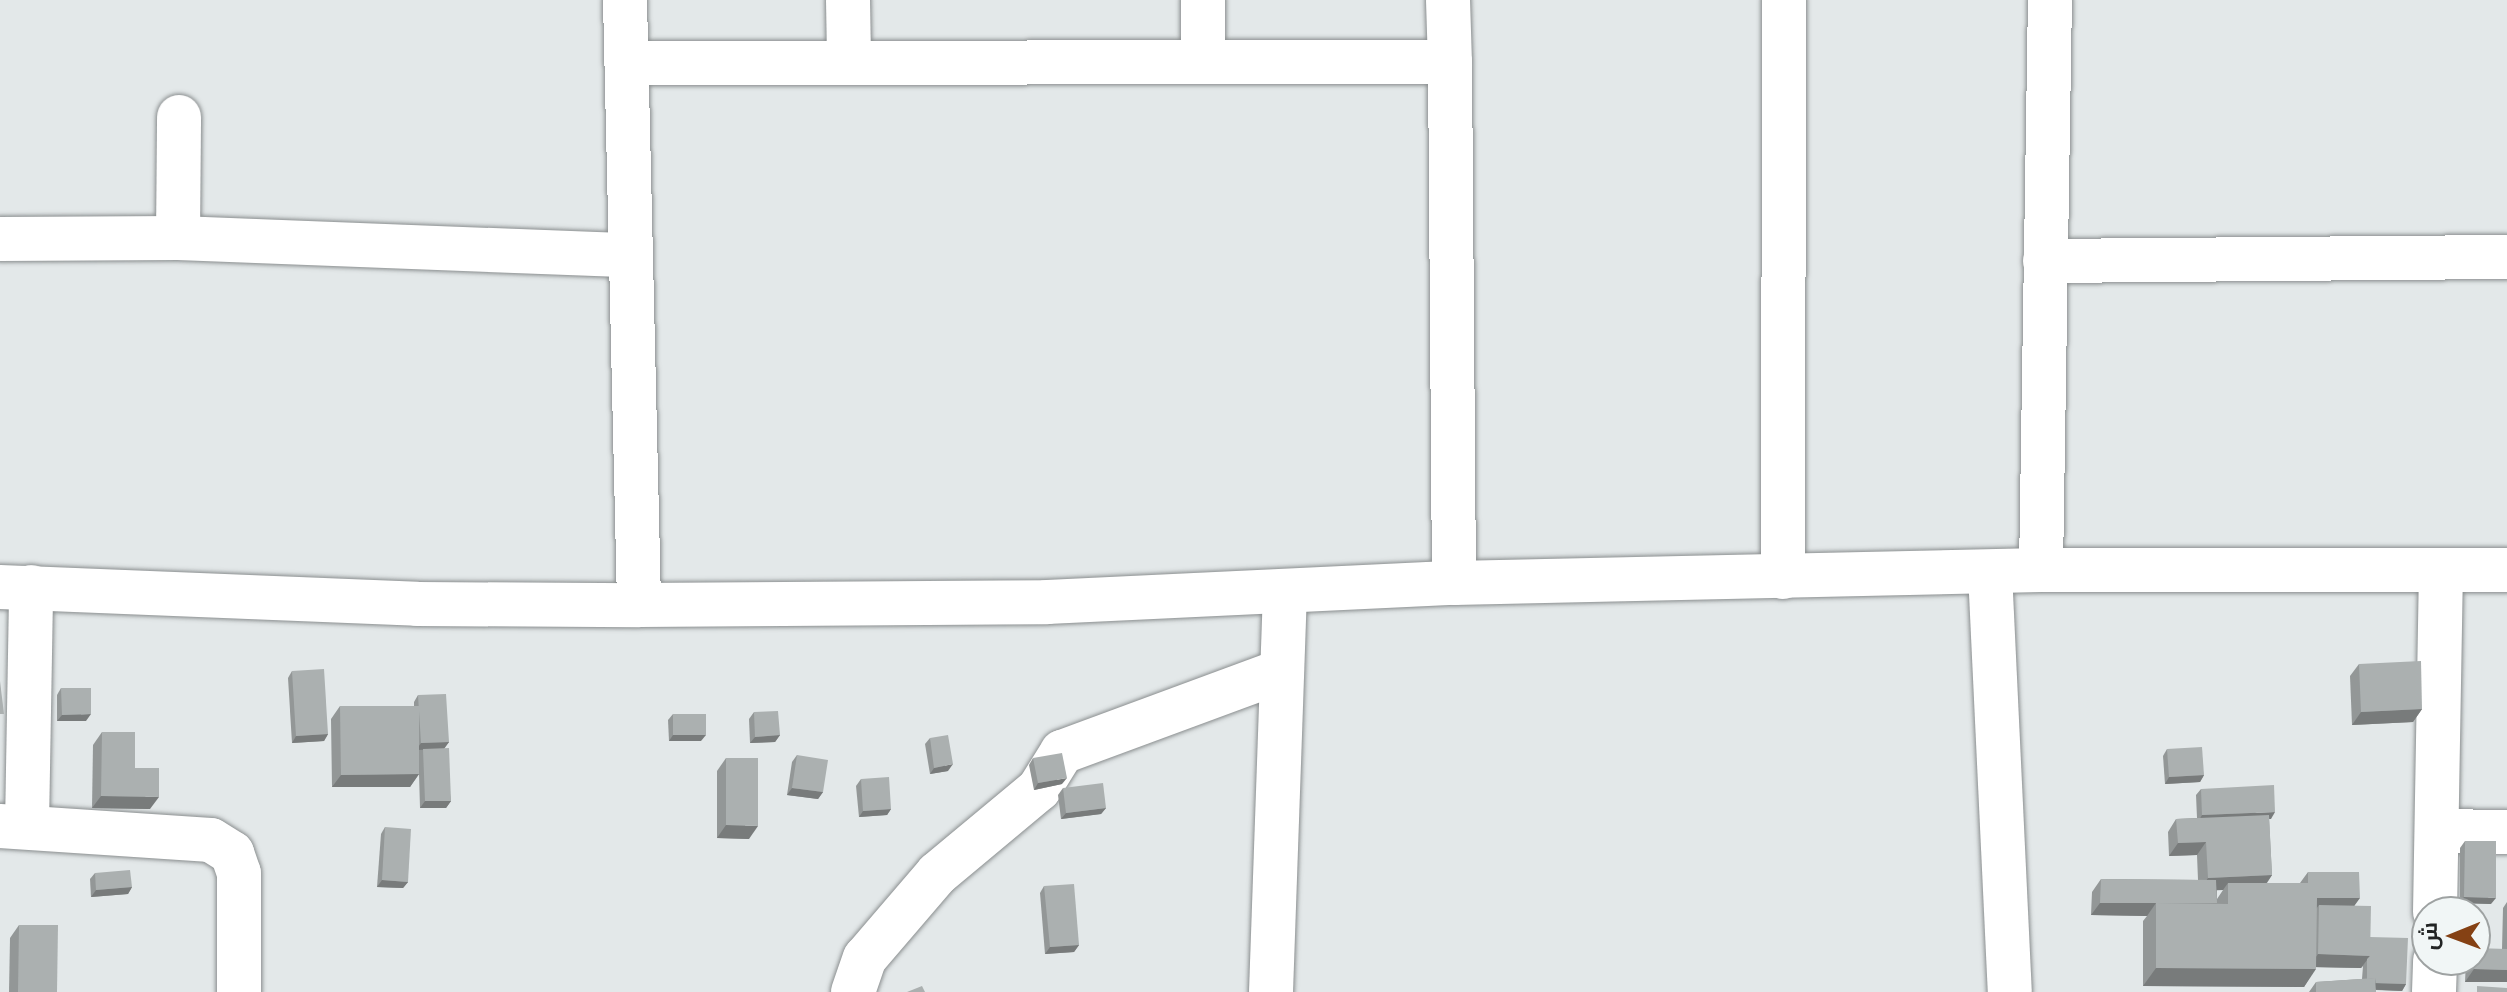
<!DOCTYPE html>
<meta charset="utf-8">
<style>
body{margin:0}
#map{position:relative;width:2507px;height:992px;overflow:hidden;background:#e3e8e9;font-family:Lato,Cairo,sans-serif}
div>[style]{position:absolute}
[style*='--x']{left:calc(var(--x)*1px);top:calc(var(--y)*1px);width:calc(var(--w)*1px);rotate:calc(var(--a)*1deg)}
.roads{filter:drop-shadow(0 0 2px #8a8e8f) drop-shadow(0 0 2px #8a8e8f)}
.minor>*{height:44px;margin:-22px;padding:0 22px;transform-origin:22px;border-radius:22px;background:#fff}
.wall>*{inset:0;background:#939797}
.shaded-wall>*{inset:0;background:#787b7b}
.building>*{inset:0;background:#abb0b0}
span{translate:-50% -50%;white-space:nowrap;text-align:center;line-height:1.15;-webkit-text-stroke:8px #f1f6f6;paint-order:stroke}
.north{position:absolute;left:2411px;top:896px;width:80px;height:80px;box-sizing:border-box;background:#f1f6f6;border:2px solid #9ea2a2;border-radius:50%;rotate:269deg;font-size:22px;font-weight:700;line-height:32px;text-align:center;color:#222424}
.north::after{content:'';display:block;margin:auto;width:28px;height:36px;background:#854114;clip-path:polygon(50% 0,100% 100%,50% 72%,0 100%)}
</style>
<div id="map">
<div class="roads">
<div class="minor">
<div style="--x:625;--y:0;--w:605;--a:88.67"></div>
<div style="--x:848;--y:0;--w:60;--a:89"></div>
<div style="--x:1203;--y:0;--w:62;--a:90"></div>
<div style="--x:1448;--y:0;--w:62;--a:88.2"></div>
<div style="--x:627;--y:63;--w:823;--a:-0.07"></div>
<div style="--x:1450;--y:62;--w:521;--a:89.56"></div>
<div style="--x:178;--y:238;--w:121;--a:-89.5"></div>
<div style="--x:0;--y:239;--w:178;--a:-0.3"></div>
<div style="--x:178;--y:238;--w:451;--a:2.2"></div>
<div style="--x:2045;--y:261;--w:462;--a:-0.5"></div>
<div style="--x:2041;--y:570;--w:570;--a:-89.1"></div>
<div style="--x:1990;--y:572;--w:420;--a:87.3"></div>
<div style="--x:1783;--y:577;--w:577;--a:-89.9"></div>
<div style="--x:0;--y:587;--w:417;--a:2.3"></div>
<div style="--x:417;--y:604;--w:222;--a:0.3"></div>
<div style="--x:639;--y:605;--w:408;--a:-0.4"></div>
<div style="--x:1047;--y:602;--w:407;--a:-2.7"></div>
<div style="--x:1454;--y:583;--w:587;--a:-1.27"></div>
<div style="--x:2041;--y:570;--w:466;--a:0"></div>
<div style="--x:0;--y:826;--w:211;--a:3.8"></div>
<div style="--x:211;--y:840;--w:25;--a:32"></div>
<div style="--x:232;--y:853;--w:21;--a:71"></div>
<div style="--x:239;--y:873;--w:119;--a:90"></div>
<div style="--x:27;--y:826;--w:239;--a:-89"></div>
<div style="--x:2437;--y:831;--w:70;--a:0.8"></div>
<div style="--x:2435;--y:912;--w:342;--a:-89"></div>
<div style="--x:853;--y:992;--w:36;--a:-71"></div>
<div style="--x:865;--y:958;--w:111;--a:-49.4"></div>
<div style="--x:937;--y:874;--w:133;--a:-39.8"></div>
<div style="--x:1039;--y:789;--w:44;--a:-58.1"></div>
<div style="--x:1062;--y:752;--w:233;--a:-20.3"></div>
<div style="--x:1271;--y:992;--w:401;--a:-88"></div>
<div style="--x:2434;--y:992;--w:32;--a:-88"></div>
</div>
</div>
<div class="wall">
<div style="clip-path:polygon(2359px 664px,2422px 709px,2413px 722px,2352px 725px,2350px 676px)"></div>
<div style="clip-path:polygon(292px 671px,328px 734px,324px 741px,292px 743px,288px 678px)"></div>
<div style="clip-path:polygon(61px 688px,86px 721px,57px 721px,57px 695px)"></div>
<div style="clip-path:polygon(418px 695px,449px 742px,444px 748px,451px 801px,446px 808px,420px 808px,419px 774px,410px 787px,332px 787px,331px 719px,340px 706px,414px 706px,414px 702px)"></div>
<div style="clip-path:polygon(754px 712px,780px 735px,775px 742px,750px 743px,749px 719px)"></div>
<div style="clip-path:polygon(673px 714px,701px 741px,669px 741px,668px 720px)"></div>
<div style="clip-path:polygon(102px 732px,135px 768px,150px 809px,92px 808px,93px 745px)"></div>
<div style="clip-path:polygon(930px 738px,948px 771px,930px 774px,925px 744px)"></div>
<div style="clip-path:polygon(2167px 749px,2204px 775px,2200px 782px,2165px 784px,2163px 756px)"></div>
<div style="clip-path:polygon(797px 755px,823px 792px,818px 799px,787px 795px,792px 762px)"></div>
<div style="clip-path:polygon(726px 758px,749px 839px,717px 838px,717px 771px)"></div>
<div style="clip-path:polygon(1033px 758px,1062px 784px,1034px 790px,1029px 765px)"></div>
<div style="clip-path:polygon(861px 779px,891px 809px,887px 815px,859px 817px,856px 786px)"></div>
<div style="clip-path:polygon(1063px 788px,1106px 808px,1101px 814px,1061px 819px,1058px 795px)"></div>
<div style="clip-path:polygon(evenodd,2201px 789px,2271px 819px,2269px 819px,2272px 875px,2267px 883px,2300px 883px,2308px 872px,2355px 906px,2370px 937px,2406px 984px,2402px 991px,2376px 990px,2376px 992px,2309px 992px,2316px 982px,2362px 979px,2363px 966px,2361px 968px,2316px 967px,2304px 987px,2143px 986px,2143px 921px,2147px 916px,2091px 915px,2092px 892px,2101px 879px,2198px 880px,2197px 855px,2169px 856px,2168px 832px,2176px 819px,2197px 818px,2196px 795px,2201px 789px,2217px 890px,2223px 890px,2217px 899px,2217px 890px)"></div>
<div style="clip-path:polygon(385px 827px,408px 882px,403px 888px,377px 887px,381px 834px)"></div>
<div style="clip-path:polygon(2465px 841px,2491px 904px,2460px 903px,2460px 848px)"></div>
<div style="clip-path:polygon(95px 873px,132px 887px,128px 894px,91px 897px,90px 879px)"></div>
<div style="clip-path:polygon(1044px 886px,1079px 945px,1074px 952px,1045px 954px,1040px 893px)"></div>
<div style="clip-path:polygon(2507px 902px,2507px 982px,2465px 982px,2466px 960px,2475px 960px,2502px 949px,2503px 908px)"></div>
<div style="clip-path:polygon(19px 925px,57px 992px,9px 992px,10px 938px)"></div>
</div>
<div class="shaded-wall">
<div style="clip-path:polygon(2422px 709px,2413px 722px,2352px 725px,2361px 712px)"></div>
<div style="clip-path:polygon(91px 714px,86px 721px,57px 721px,62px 715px)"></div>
<div style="clip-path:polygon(328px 734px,324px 741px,292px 743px,296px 736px)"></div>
<div style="clip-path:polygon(673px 735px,706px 735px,701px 741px,669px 741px)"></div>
<div style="clip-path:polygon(780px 735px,775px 742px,750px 743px,755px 737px)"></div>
<div style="clip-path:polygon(449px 742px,444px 749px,416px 750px,421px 743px)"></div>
<div style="clip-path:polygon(953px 764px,948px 771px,930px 774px,934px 768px)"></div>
<div style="clip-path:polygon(419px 774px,410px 787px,332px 787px,341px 775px)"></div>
<div style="clip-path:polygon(2204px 775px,2200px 782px,2165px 784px,2169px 777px)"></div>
<div style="clip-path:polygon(1067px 778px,1062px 784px,1034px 790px,1038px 783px)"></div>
<div style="clip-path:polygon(792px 788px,823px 792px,818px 799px,787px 795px)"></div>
<div style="clip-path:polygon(101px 796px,159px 797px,150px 809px,92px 808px)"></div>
<div style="clip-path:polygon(425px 801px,451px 801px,446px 808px,420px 808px)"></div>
<div style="clip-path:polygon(1106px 808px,1101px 814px,1061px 819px,1066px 813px)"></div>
<div style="clip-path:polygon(891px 809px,887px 815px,859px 817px,863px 811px)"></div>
<div style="clip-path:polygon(2275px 812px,2271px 819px,2198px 822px,2202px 815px)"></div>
<div style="clip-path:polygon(726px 825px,758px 826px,749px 839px,717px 838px)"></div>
<div style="clip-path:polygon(2206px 842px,2197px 855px,2169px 856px,2178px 843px)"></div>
<div style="clip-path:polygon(2272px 875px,2263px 888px,2228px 883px,2223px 890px,2199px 891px,2208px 878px)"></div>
<div style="clip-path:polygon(382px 880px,408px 882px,403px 888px,377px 887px)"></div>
<div style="clip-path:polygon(132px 887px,128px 894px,91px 897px,96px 890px)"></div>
<div style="clip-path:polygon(2464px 897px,2496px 898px,2491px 904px,2460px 903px)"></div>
<div style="clip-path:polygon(2317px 898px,2360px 898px,2347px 916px,2319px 905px,2311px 916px)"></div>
<div style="clip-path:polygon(2100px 903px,2156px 903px,2147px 916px,2091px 915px)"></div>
<div style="clip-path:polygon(1079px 945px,1074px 952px,1045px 954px,1050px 947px)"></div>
<div style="clip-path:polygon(2318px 954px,2370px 956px,2361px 968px,2309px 967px)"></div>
<div style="clip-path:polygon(2156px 968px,2316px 969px,2304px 987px,2143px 986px)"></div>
<div style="clip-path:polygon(2474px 969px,2507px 970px,2507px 982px,2465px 982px)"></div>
<div style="clip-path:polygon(2367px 983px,2406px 984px,2402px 991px,2362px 989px)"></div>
</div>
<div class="building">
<div style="clip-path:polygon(2421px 661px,2422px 709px,2361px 712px,2359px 664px)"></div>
<div style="clip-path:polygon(324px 669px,328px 734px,296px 736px,292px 671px)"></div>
<div style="clip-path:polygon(0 681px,4px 714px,0 714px)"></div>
<div style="clip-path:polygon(61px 688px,91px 688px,91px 714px,62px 715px)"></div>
<div style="clip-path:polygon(446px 694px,449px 742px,421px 743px,418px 695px)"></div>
<div style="clip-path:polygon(340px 706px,419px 706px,419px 774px,341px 775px)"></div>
<div style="clip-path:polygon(778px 711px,780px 735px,755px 737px,754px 712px)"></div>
<div style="clip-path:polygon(673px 714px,706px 714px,706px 735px,673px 735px)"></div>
<div style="clip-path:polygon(102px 732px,135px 732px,135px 768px,159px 768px,159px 797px,101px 796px)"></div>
<div style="clip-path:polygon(948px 735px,953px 764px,934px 768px,930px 738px)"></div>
<div style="clip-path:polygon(2202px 747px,2204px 775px,2169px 777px,2167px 749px)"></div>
<div style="clip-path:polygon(449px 748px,451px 801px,425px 801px,423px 749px)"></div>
<div style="clip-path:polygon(1062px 753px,1067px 778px,1038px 783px,1033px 758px)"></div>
<div style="clip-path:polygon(797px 755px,828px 760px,823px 792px,792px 788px)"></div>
<div style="clip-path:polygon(726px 758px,758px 758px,758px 826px,726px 825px)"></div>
<div style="clip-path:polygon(889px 777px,891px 809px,863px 811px,861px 779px)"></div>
<div style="clip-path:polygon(1103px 783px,1106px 808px,1066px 813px,1063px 788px)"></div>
<div style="clip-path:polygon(2274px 785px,2275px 812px,2202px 815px,2201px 789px)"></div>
<div style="clip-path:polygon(2269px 815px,2272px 875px,2208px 878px,2206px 842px,2178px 843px,2176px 819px)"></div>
<div style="clip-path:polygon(385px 827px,411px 829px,408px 882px,382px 880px)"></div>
<div style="clip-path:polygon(2465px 841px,2496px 841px,2496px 898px,2464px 897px)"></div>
<div style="clip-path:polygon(130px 870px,132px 887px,96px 890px,95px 873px)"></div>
<div style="clip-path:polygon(2308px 872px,2359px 872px,2360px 898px,2317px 898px,2316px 969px,2156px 968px,2156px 903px,2228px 904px,2228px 883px,2308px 883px)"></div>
<div style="clip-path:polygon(2101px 879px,2216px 880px,2217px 903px,2100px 903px)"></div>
<div style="clip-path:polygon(1074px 884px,1079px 945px,1050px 947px,1044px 886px)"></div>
<div style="clip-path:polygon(2319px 905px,2371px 906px,2370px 956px,2318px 954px)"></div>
<div style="clip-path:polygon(19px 925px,58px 925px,57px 992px,18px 992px)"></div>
<div style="clip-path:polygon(2370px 937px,2408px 938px,2406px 984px,2376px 983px,2375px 978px,2367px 979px,2367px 959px,2370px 956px)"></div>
<div style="clip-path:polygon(2475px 948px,2507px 949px,2507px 970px,2474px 969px)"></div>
<div style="clip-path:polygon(2375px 978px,2376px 992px,2316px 992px,2316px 982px)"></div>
<div style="clip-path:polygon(922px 986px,925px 992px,907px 992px)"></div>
<div style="clip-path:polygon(2477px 986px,2507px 988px,2507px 992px,2477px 992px)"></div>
</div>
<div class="north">ش</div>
</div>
